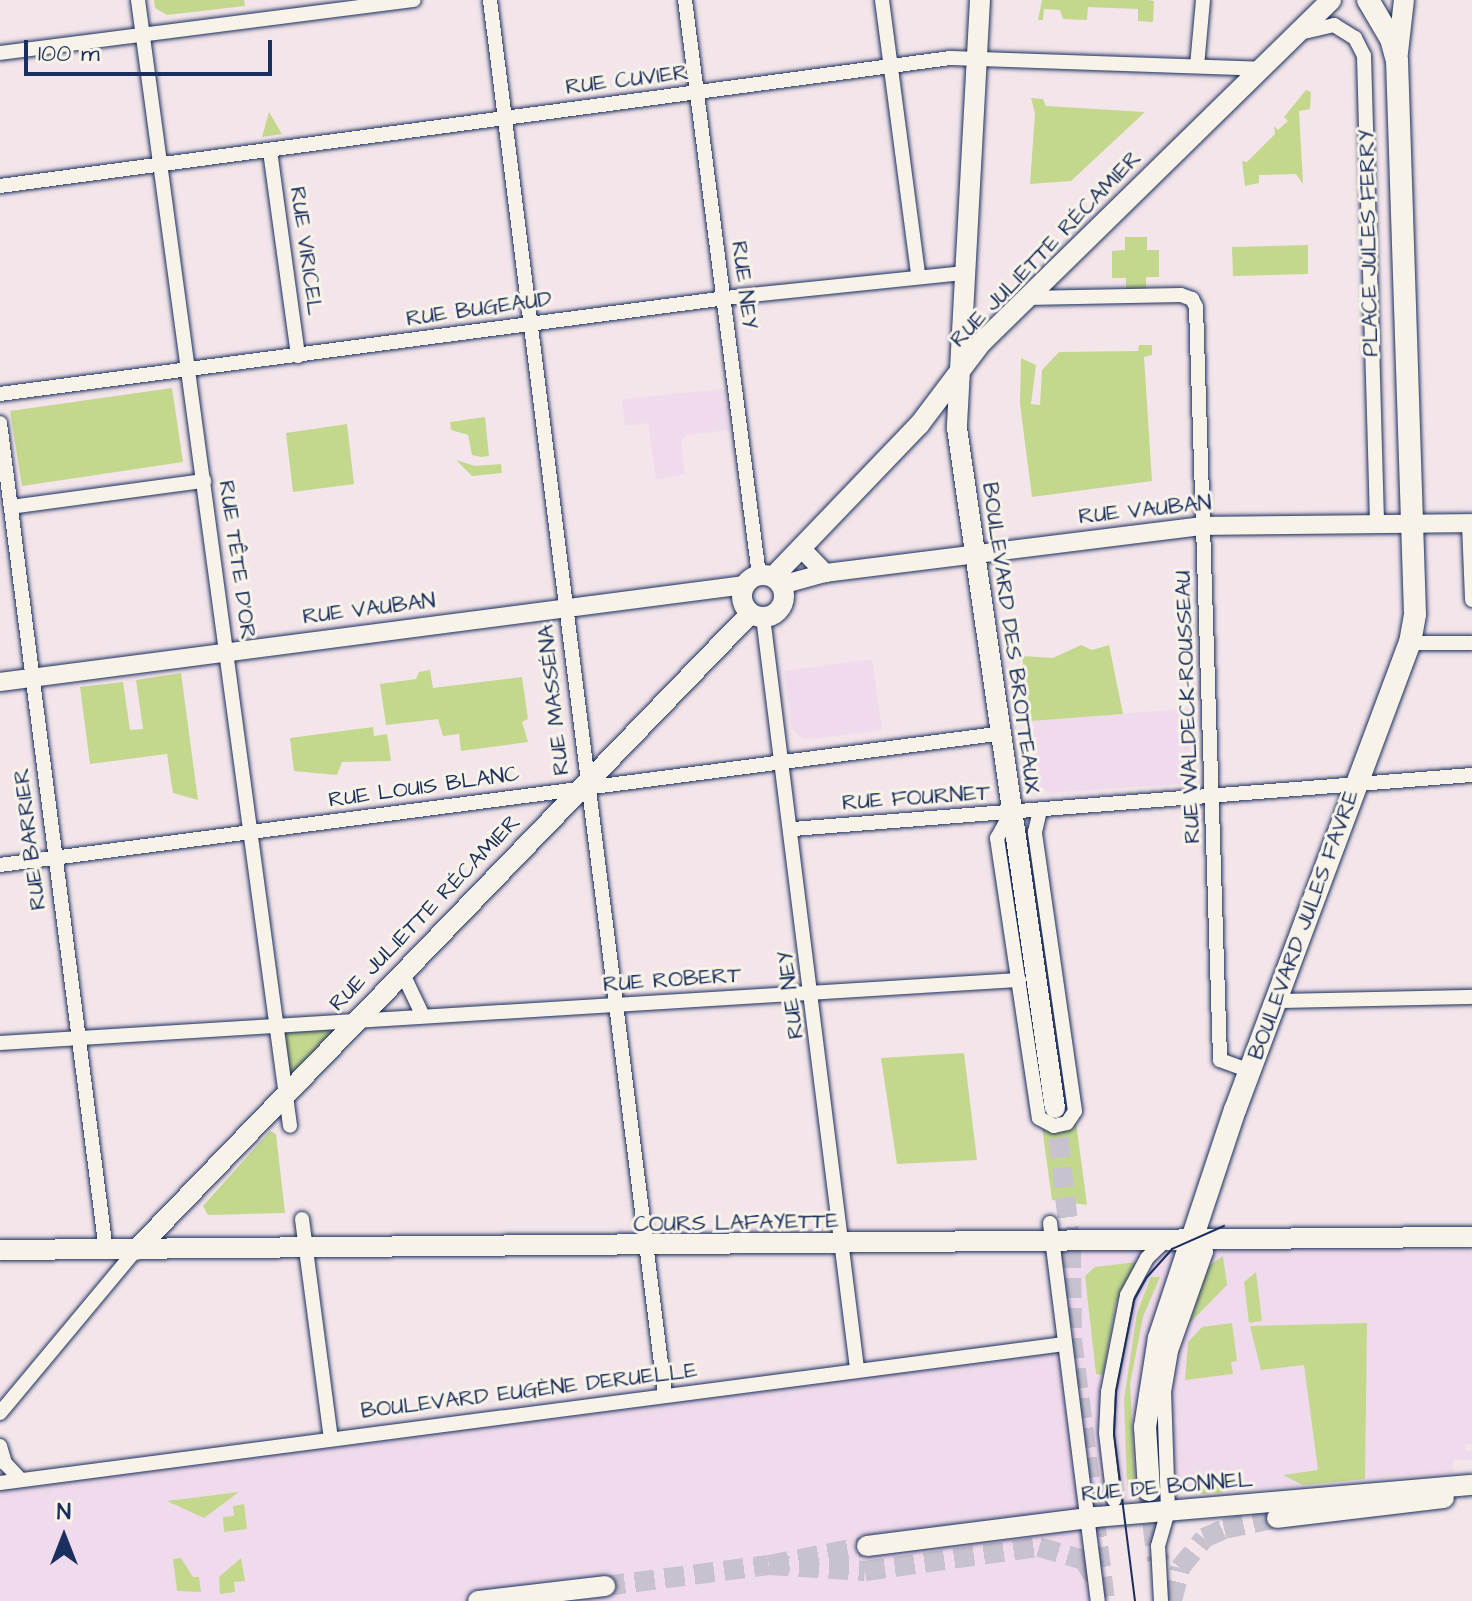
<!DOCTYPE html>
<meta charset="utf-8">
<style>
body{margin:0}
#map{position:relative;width:1472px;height:1601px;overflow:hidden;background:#f3e5ea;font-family:"Architects Daughter",sans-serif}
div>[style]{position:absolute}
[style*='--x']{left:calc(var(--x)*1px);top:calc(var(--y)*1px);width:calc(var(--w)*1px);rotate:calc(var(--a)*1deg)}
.built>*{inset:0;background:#f0dbec}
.green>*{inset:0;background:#c4d88d}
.secondary-tunnel>*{height:20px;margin-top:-10px;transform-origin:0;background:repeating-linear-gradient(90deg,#c8c1ce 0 20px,transparent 0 30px)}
.primary-tunnel>*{height:22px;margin-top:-11px;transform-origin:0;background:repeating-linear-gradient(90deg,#c8c1ce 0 22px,transparent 0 33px)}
.roads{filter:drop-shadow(0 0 2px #1b2f5e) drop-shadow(0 0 2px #1b2f5e)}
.minor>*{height:14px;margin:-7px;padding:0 7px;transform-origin:7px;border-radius:7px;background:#f7f3e8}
.tertiary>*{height:18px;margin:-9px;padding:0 9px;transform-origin:9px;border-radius:9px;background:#f7f3e8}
.secondary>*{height:20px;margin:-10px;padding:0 10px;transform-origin:10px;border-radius:10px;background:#f7f3e8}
.secondary>.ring{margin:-10px;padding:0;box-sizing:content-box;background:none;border:20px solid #f7f3e8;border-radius:50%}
.primary>*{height:22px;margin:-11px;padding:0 11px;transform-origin:11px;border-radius:11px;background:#f7f3e8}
.tram>*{height:2px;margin:-1px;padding:0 1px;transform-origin:1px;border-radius:1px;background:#1b2f5e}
span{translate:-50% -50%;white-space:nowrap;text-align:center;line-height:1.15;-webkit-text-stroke:6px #f7f3e8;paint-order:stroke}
.street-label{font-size:22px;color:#1b2f5e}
.north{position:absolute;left:24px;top:1497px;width:80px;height:80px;-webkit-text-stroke:6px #f7f3e8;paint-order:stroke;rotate:0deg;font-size:22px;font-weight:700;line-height:32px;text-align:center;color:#1b2f5e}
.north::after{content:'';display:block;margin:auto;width:28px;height:36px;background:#1b2f5e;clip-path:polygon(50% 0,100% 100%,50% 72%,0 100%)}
.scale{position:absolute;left:24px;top:40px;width:248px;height:36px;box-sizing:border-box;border:4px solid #1b2f5e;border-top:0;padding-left:10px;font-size:24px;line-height:28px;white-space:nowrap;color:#1b2f5e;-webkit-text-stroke:6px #f7f3e8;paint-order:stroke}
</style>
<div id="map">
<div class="built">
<div style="clip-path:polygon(724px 389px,729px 430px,688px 435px,681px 441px,685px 474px,656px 479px,648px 423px,625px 426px,622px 399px)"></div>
<div style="clip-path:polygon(872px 659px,882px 730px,804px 740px,792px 730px,785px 671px)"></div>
<div style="clip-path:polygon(1193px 708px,1195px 783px,1048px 793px,1038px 784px,1031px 721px)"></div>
<div style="clip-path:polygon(1240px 1249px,1472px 1251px,1472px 1444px,1466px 1444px,1466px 1451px,1472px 1451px,1472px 1460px,1453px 1460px,1453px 1473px,1201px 1494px,1195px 1487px,1099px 1508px,1108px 1601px,0 1601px,0 1475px,21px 1480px,1058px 1347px,1044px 1251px)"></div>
</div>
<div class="green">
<div style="clip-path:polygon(154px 0,244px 0,245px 6px,167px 15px,155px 8px)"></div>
<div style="clip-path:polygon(1042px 0,1147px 0,1154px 1px,1153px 22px,1138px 21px,1138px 9px,1088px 7px,1087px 20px,1063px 19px,1060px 10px,1044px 9px,1043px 20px,1038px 20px)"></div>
<div style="clip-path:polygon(1306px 90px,1311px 92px,1310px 109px,1299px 111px,1303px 184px,1296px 174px,1259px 175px,1259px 183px,1245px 186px,1242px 161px,1247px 162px,1275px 134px,1274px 126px,1278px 130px,1288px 121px,1284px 117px)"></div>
<div style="clip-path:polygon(1031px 98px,1043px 99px,1046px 106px,1145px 112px,1071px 181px,1030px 184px,1035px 113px)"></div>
<div style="clip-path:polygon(269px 112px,282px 134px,262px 137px)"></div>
<div style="clip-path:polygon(1125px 237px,1147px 237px,1147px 250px,1159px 250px,1159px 277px,1146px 277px,1146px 291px,1126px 291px,1126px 278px,1112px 278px,1112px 251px,1125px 250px)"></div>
<div style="clip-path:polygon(1308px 245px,1308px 274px,1233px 276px,1232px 247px)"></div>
<div style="clip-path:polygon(1139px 345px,1152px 345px,1152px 355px,1144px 357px,1152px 481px,1032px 497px,1020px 404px,1021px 358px,1036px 365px,1031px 404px,1040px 405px,1042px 370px,1059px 352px,1138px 351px)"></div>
<div style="clip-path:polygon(172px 388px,183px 462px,22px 486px,10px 411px)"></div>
<div style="clip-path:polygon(485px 417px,489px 456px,481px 457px,472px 455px,468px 435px,451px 430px,450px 422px)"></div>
<div style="clip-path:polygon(347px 424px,354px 484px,293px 492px,286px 433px)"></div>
<div style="clip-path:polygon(456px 460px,475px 466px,501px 464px,502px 473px,472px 476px)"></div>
<div style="clip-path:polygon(1081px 645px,1092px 650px,1109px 645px,1123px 714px,1031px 721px,1022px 656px,1053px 658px)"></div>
<div style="clip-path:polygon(430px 670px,433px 688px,522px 677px,528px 719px,522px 722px,528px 742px,461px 751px,459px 734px,443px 736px,438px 719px,386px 725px,380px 684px,416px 679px,419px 672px)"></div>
<div style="clip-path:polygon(181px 673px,198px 800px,173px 793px,167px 754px,90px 764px,80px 687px,123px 682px,130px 730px,143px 729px,136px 680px)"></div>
<div style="clip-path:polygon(373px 727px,374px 736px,387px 734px,391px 761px,342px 762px,337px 775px,294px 771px,290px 738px)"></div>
<div style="clip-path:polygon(333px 1028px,334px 1032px,288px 1077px,282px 1031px)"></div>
<div style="clip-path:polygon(964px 1053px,977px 1160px,897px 1164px,881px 1058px)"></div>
<div style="clip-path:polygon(1076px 1122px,1087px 1205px,1052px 1200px,1042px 1127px)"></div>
<div style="clip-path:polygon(270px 1131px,276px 1134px,285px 1213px,208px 1215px,203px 1206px)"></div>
<div style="clip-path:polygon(1223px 1256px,1227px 1285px,1189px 1324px,1209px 1266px)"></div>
<div style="clip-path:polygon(1137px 1262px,1116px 1303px,1103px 1375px,1096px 1374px,1085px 1276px,1095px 1267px)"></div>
<div style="clip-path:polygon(1256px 1272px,1262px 1321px,1249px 1323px,1244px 1282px)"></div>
<div style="clip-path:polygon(1151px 1277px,1160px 1277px,1143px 1317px,1130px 1384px,1135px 1486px,1127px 1485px,1124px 1399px,1137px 1313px)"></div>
<div style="clip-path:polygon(1232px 1323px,1237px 1361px,1231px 1362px,1233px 1374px,1185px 1380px,1188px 1342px,1202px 1327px)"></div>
<div style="clip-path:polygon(1367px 1323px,1365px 1479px,1303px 1485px,1283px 1475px,1318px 1470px,1304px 1365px,1261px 1370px,1250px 1326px)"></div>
<div style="clip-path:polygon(1239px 1481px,1225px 1492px,1201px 1494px,1195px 1487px)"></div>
<div style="clip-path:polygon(239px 1492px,204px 1518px,167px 1501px)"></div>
<div style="clip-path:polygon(244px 1504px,247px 1529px,224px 1532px,223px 1517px,234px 1516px,233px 1506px)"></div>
<div style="clip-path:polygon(181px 1558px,193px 1577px,199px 1577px,201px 1592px,177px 1591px,173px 1559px)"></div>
<div style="clip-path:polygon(241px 1558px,245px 1581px,234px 1582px,235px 1592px,220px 1594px,219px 1577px)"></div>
</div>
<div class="secondary-tunnel">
<div style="--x:1055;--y:1108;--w:141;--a:83.5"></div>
<div style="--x:1071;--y:1248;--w:91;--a:89.4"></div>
<div style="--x:1072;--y:1339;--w:264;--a:82.8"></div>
<div style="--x:769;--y:1565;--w:96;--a:3.6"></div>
<div style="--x:865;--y:1571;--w:176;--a:-7.9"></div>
<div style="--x:1039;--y:1547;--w:47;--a:16.1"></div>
<div style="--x:1084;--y:1560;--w:29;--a:59"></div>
<div style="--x:605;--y:1586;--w:165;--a:-7.3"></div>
<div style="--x:769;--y:1565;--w:100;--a:-11"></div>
<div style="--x:1172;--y:1601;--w:34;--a:-76"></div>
<div style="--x:1180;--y:1568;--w:38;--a:-51"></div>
<div style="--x:1204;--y:1538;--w:22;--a:-24"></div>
<div style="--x:1224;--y:1529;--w:54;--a:-11.7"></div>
</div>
<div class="primary-tunnel">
<div style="--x:1149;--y:1490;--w:71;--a:82.7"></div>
</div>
<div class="roads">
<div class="minor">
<div style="--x:138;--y:0;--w:1136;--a:82.31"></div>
<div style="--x:490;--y:0;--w:1406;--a:82.85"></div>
<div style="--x:685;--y:0;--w:580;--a:82.67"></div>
<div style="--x:882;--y:0;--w:277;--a:82.5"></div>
<div style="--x:1304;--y:32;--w:31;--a:-13"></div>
<div style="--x:1334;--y:25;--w:25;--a:32"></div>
<div style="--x:1355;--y:38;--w:20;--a:63"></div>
<div style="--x:1364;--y:56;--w:467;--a:88.4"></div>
<div style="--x:0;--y:53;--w:417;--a:-7.3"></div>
<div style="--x:1197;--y:66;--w:66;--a:-84.8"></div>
<div style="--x:270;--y:151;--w:207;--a:82.2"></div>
<div style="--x:0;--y:186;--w:960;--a:-7.67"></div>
<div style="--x:951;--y:58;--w:310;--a:2"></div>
<div style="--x:1026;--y:298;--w:155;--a:-1.1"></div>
<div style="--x:1181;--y:295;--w:12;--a:20"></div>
<div style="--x:1192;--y:299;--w:9;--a:63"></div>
<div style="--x:1196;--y:307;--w:753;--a:88.17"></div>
<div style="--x:1220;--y:1060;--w:32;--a:20"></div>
<div style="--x:0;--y:394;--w:747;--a:-7.53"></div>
<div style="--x:741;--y:296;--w:223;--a:-5.9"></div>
<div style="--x:0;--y:423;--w:834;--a:82.7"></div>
<div style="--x:11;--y:507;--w:195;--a:-7.7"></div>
<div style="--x:1469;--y:524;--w:76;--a:87.7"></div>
<div style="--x:763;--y:617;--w:757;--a:82.87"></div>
<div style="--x:1410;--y:643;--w:62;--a:0"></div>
<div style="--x:1011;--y:813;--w:29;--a:119"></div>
<div style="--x:997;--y:838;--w:283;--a:81.5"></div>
<div style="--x:1039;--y:1118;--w:17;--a:28"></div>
<div style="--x:1054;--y:1126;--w:13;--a:-13"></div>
<div style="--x:1067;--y:1123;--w:14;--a:-56"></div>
<div style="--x:1075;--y:1111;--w:282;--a:-98.2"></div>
<div style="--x:1035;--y:832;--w:22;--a:-77"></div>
<div style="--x:793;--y:829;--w:681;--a:-4.55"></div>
<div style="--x:0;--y:865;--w:1006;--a:-7.49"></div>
<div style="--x:402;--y:972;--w:49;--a:64.5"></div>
<div style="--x:1276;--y:1001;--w:196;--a:-1.2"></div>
<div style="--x:0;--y:1043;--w:1021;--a:-3.54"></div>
<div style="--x:302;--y:1219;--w:222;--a:82.5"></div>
<div style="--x:1050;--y:1223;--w:381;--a:82.8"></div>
<div style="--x:0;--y:1413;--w:212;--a:-50.2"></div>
<div style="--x:0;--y:1446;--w:18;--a:74"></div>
<div style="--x:5;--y:1463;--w:23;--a:47"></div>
<div style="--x:0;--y:1483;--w:1073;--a:-7.44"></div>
<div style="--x:1114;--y:1500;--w:67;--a:-96.8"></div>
<div style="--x:1106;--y:1433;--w:41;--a:-87.2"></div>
<div style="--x:1108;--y:1392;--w:99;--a:-78.9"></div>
<div style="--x:1127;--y:1295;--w:42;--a:-61.6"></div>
<div style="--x:1147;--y:1258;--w:29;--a:-44"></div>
<div style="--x:1161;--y:1601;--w:55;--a:-93.1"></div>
<div style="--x:1158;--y:1546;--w:36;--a:-74"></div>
<div style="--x:1168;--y:1511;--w:119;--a:-91.9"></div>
<div style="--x:1164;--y:1392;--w:42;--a:-80.3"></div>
<div style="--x:1171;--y:1351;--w:105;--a:-70.5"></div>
<div style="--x:1206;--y:1252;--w:20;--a:-131"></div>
</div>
<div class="tertiary">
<div style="--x:801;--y:548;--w:35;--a:46"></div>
<div style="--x:781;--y:585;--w:46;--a:-15.3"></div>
<div style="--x:825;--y:573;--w:382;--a:-7.1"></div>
<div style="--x:1204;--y:526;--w:268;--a:-0.6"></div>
<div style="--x:0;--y:682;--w:751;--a:-7.42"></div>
</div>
<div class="secondary">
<div style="--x:980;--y:0;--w:429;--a:93.1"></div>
<div style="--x:957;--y:428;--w:687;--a:81.8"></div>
<div style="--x:1397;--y:61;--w:61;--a:-83.5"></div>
<div class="ring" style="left:742px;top:575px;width:22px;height:22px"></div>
<div style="--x:773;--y:577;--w:211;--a:-46.2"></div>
<div style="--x:919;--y:425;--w:103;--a:-52.9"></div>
<div style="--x:981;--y:343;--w:490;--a:-44.4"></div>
<div style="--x:0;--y:1250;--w:1472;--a:-0.51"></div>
<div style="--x:136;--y:1250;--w:885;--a:-46.01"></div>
<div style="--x:1277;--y:1518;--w:168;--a:-6.8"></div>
<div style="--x:867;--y:1546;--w:231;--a:-7.2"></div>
<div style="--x:1096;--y:1517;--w:377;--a:-4.9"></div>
<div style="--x:478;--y:1601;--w:128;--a:-6.7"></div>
</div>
<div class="primary">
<div style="--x:1149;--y:1490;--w:63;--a:-93.6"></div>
<div style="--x:1145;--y:1427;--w:90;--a:-81.1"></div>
<div style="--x:1159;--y:1338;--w:240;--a:-71.6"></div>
<div style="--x:1235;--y:1110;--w:499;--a:-69.5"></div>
<div style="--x:1410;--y:643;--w:29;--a:-80"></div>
<div style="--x:1415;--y:614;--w:553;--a:-91.86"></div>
<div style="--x:1397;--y:61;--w:23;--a:-105"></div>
<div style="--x:1391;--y:39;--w:45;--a:-120.5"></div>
</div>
</div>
<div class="tram">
<div style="--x:1135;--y:1601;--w:168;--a:-97.2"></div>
<div style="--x:1114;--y:1434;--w:43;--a:-87.3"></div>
<div style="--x:1116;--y:1391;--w:93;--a:-78.8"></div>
<div style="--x:1134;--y:1300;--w:26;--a:-61"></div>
<div style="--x:1147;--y:1277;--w:38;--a:-48"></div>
<div style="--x:1172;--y:1249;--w:57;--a:-23.9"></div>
</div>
<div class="street-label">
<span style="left:627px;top:80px;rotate:-7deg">RUE CUVIER</span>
<span style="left:1369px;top:243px;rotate:-91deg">PLACE JULES FERRY</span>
<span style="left:1046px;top:249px;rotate:-46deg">RUE JULIETTE RÉCAMIER</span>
<span style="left:306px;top:251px;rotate:82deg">RUE VIRICEL</span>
<span style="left:744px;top:285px;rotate:83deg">RUE NEY</span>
<span style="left:479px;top:309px;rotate:-8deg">RUE BUGEAUD</span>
<span style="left:1145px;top:510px;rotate:-6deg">RUE VAUBAN</span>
<span style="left:237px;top:560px;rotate:82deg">RUE TÊTE D'OR</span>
<span style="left:369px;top:609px;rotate:-7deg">RUE VAUBAN</span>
<span style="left:1011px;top:638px;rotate:82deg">BOULEVARD DES BROTTEAUX</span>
<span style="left:554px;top:700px;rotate:-96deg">RUE MASSÉNA</span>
<span style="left:1188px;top:707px;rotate:-92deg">RUE WALDECK-ROUSSEAU</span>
<span style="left:424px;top:787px;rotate:-8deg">RUE LOUIS BLANC</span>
<span style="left:916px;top:798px;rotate:-4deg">RUE FOURNET</span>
<span style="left:30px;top:839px;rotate:-97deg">RUE BARRIER</span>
<span style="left:425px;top:913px;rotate:-46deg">RUE JULIETTE RÉCAMIER</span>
<span style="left:1304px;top:925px;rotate:-70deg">BOULEVARD JULES FAVRE</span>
<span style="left:672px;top:980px;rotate:-4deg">RUE ROBERT</span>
<span style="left:791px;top:995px;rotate:-97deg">RUE NEY</span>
<span style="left:736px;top:1223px;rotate:-1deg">COURS LAFAYETTE</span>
<span style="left:529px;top:1391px;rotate:-7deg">BOULEVARD EUGÈNE DERUELLE</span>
<span style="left:1167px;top:1487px;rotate:-5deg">RUE DE BONNEL</span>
</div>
<div class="north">N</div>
<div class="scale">100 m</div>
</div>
